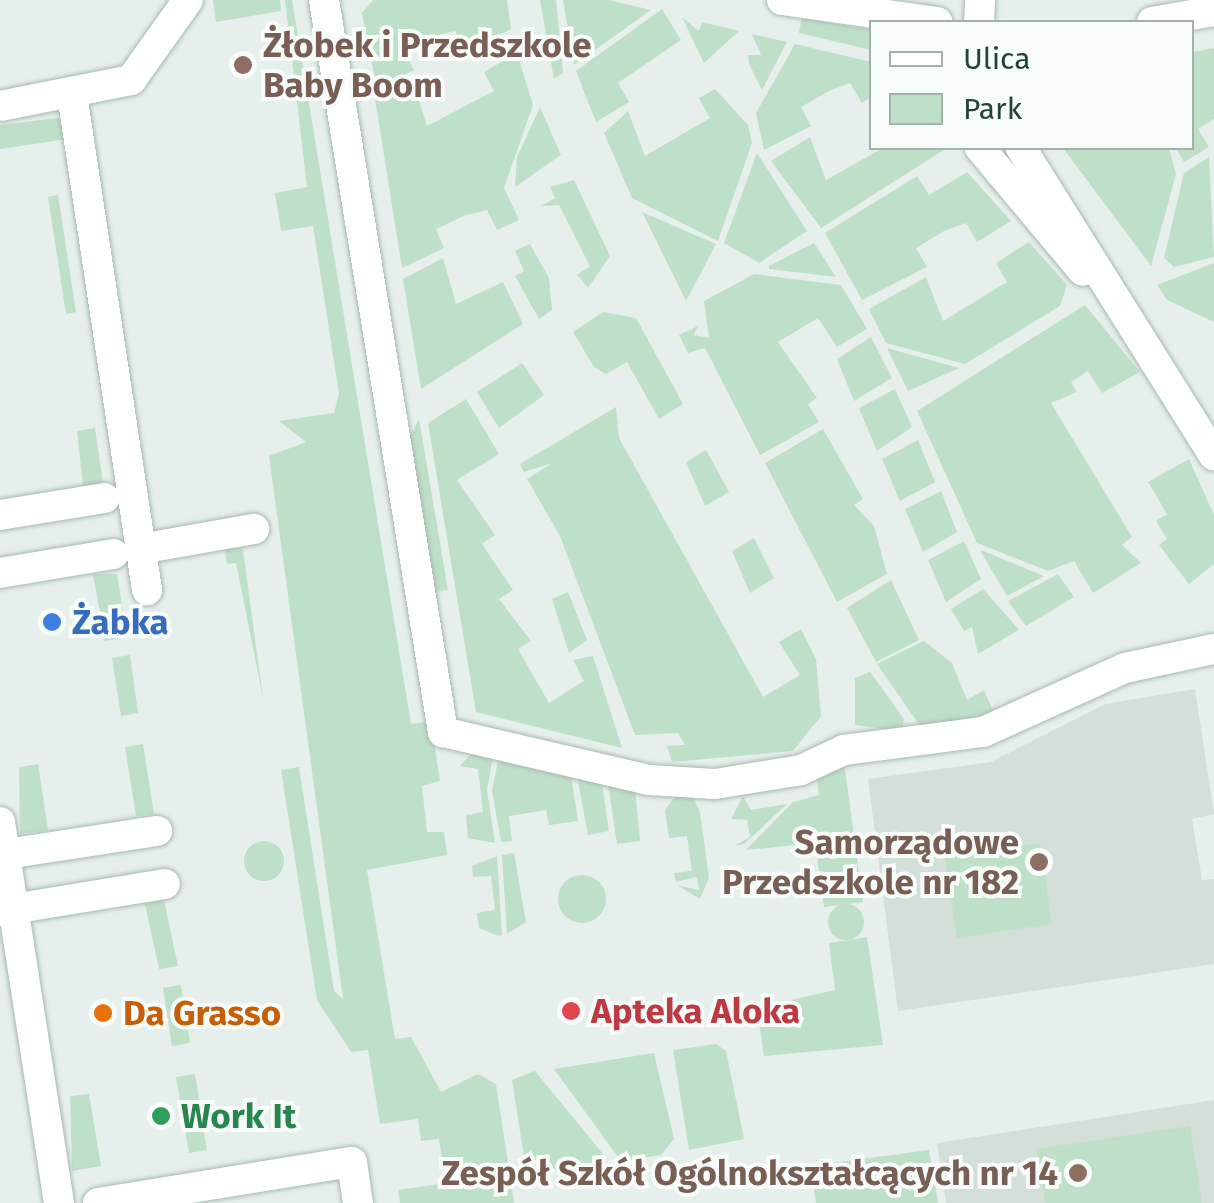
<!DOCTYPE html>
<meta charset="utf-8">
<style>
body{margin:0}
#map{position:relative;width:1214px;height:1203px;overflow:hidden;background:#e6efeb;font-family:"Fira Sans",sans-serif}
div>[style]{position:absolute}
[style*='--x']{left:calc(var(--x)*1px);top:calc(var(--y)*1px);width:calc(var(--w)*1px);rotate:calc(var(--a)*1deg)}
.built>*{inset:0;background:#d4dfda}
.green>*{inset:0;background:#bfe0c8}
.round{border-radius:50%}
.roads{filter:drop-shadow(0 0 2px #a8b8b2) drop-shadow(0 0 2px #a8b8b2)}
.minor>*{height:30px;margin:-15px;padding:0 15px;transform-origin:15px;border-radius:15px;background:#fff}
.dots>*{width:28px;height:28px;translate:-50% -50%;box-sizing:border-box;border:5px solid #f7fbf9;border-radius:50%}
span{translate:-50% -50%;white-space:nowrap;text-align:center;line-height:1.15;-webkit-text-stroke:8px #f7fbf9;paint-order:stroke}
.education-label{font-size:35px;color:#785e54;font-weight:700}
.left{translate:0 -50%;text-align:left}
.right{translate:-100% -50%;text-align:right}
.shop-label{font-size:35px;color:#366cbe;font-weight:700}
.health-label{font-size:35px;color:#be3a42;font-weight:700}
.food-label{font-size:35px;color:#c56008;font-weight:700}
.leisure-label{font-size:35px;color:#27864d;font-weight:700}
.legend{position:absolute;left:869px;top:20px;width:325px;height:130px;box-sizing:border-box;background:#f7fbf9;border:2px solid #a3b1ad;margin:0;padding:12px 18px;list-style:none;font-size:30px;color:#24423a}
.legend li{display:flex;align-items:center;gap:20px;height:50px}
.legend b{width:50px;border:2px solid #a3b1ad}
</style>
<div id="map">
<div class="built">
<div style="clip-path:polygon(1195px 689px,1214px 814px,1192px 819px,1202px 880px,1214px 879px,1214px 964px,898px 1011px,868px 779px,991px 762px,1105px 704px)"></div>
<div style="clip-path:polygon(1214px 1100px,1214px 1203px,946px 1203px,937px 1143px)"></div>
</div>
<div class="green">
<div style="clip-path:polygon(213px 0,280px 0,281px 11px,216px 22px)"></div>
<div style="clip-path:polygon(285px 0,292px 0,411px 724px,431px 721px,440px 781px,422px 786px,427px 832px,444px 832px,447px 855px,367px 870px,395px 1039px,411px 1037px,441px 1092px,478px 1074px,496px 1084px,514px 1203px,400px 1203px,398px 1190px,446px 1183px,439px 1139px,421px 1141px,418px 1119px,380px 1124px,368px 1050px,351px 1052px,317px 1000px,281px 770px,299px 767px,334px 991px,343px 999px,269px 456px,306px 442px,279px 421px,334px 413px,339px 394px,313px 226px,281px 231px,275px 193px,307px 187px)"></div>
<div style="clip-path:polygon(373px 0,507px 0,511px 29px,465px 51px,455px 31px,433px 36px,404px 51px,414px 70px,377px 89px,362px 13px)"></div>
<div style="clip-path:polygon(540px 0,556px 0,563px 73px,554px 79px)"></div>
<div style="clip-path:polygon(563px 0,609px 0,651px 10px,574px 65px)"></div>
<div style="clip-path:polygon(662px 9px,681px 40px,618px 83px,629px 102px,596px 122px,576px 71px)"></div>
<div style="clip-path:polygon(682px 17px,699px 31px,702px 22px,739px 31px,704px 63px)"></div>
<div style="clip-path:polygon(802px 18px,871px 30px,871px 50px,799px 33px)"></div>
<div style="clip-path:polygon(752px 34px,787px 42px,762px 90px,749px 64px,748px 55px,761px 55px)"></div>
<div style="clip-path:polygon(795px 44px,871px 62px,871px 97px,862px 103px,850px 83px,829px 91px,801px 107px,811px 126px,764px 150px,756px 113px)"></div>
<div style="clip-path:polygon(1214px 48px,1214px 119px,1198px 129px,1209px 147px,1184px 162px,1176px 148px,1192px 148px,1192px 52px)"></div>
<div style="clip-path:polygon(517px 53px,533px 105px,504px 188px,519px 220px,497px 230px,487px 210px,466px 215px,436px 229px,444px 248px,402px 268px,375px 99px,412px 80px,427px 126px,494px 91px,484px 72px)"></div>
<div style="clip-path:polygon(715px 89px,748px 125px,752px 143px,718px 241px,632px 198px,604px 133px,628px 111px,645px 156px,710px 118px,699px 98px)"></div>
<div style="clip-path:polygon(540px 107px,561px 155px,515px 187px,517px 157px)"></div>
<div style="clip-path:polygon(58px 118px,68px 139px,0 149px,0 125px)"></div>
<div style="clip-path:polygon(810px 137px,826px 180px,883px 148px,947px 148px,821px 228px,771px 161px)"></div>
<div style="clip-path:polygon(1063px 148px,1169px 148px,1176px 174px,1151px 266px)"></div>
<div style="clip-path:polygon(757px 153px,807px 231px,759px 263px,724px 243px)"></div>
<div style="clip-path:polygon(1209px 157px,1214px 257px,1174px 267px,1164px 258px,1184px 173px)"></div>
<div style="clip-path:polygon(967px 172px,1011px 221px,977px 242px,966px 223px,944px 231px,916px 248px,927px 267px,862px 300px,825px 233px,917px 176px,929px 195px)"></div>
<div style="clip-path:polygon(574px 180px,610px 256px,588px 288px,577px 275px,590px 266px,559px 205px,541px 206px,555px 198px,550px 187px)"></div>
<div style="clip-path:polygon(58px 195px,76px 312px,66px 314px,48px 197px)"></div>
<div style="clip-path:polygon(642px 212px,716px 244px,686px 301px)"></div>
<div style="clip-path:polygon(1029px 242px,1067px 285px,1060px 306px,965px 364px,886px 343px,869px 309px,926px 277px,943px 321px,1007px 282px,996px 263px)"></div>
<div style="clip-path:polygon(814px 243px,836px 277px,769px 269px,769px 266px)"></div>
<div style="clip-path:polygon(530px 244px,549px 278px,552px 310px,539px 319px,515px 276px,524px 271px,515px 251px)"></div>
<div style="clip-path:polygon(443px 258px,456px 304px,503px 282px,523px 324px,421px 389px,403px 279px)"></div>
<div style="clip-path:polygon(1214px 263px,1214px 322px,1167px 300px,1157px 285px)"></div>
<div style="clip-path:polygon(754px 274px,841px 285px,867px 329px,837px 347px,818px 318px,778px 342px,817px 398px,808px 404px,819px 422px,760px 455px,705px 348px,688px 353px,679px 335px,698px 326px,694px 335px,709px 338px,704px 301px)"></div>
<div style="clip-path:polygon(1085px 305px,1140px 372px,1102px 393px,1088px 371px,1071px 382px,1077px 392px,1051px 403px,1132px 537px,1122px 545px,1141px 563px,1093px 593px,1074px 561px,1048px 571px,977px 543px,917px 411px)"></div>
<div style="clip-path:polygon(603px 312px,636px 318px,683px 404px,659px 419px,627px 362px,606px 374px,594px 367px,573px 332px)"></div>
<div style="clip-path:polygon(871px 337px,892px 378px,854px 401px,837px 359px)"></div>
<div style="clip-path:polygon(887px 348px,959px 368px,908px 391px)"></div>
<div style="clip-path:polygon(522px 363px,544px 395px,499px 428px,477px 392px)"></div>
<div style="clip-path:polygon(895px 389px,912px 427px,877px 451px,859px 408px)"></div>
<div style="clip-path:polygon(466px 399px,499px 454px,457px 480px,495px 535px,482px 544px,513px 590px,499px 599px,531px 641px,518px 649px,549px 703px,584px 681px,573px 660px,593px 656px,622px 748px,476px 712px,428px 423px)"></div>
<div style="clip-path:polygon(616px 407px,619px 438px,763px 697px,800px 675px,779px 642px,801px 629px,816px 659px,821px 716px,793px 751px,672px 762px,667px 746px,685px 745px,678px 733px,635px 735px,560px 536px,527px 479px,552px 463px,524px 472px,520px 464px)"></div>
<div style="clip-path:polygon(419px 419px,448px 590px,433px 592px,409px 437px)"></div>
<div style="clip-path:polygon(95px 428px,103px 483px,83px 486px,77px 431px)"></div>
<div style="clip-path:polygon(823px 429px,863px 499px,854px 505px,874px 526px,887px 574px,837px 602px,765px 463px)"></div>
<div style="clip-path:polygon(918px 440px,935px 482px,900px 501px,882px 459px)"></div>
<div style="clip-path:polygon(706px 450px,729px 492px,705px 506px,686px 462px)"></div>
<div style="clip-path:polygon(1189px 459px,1214px 515px,1214px 564px,1189px 584px,1159px 545px,1167px 539px,1156px 521px,1167px 514px,1148px 482px)"></div>
<div style="clip-path:polygon(941px 491px,957px 532px,923px 552px,905px 509px)"></div>
<div style="clip-path:polygon(754px 538px,774px 578px,750px 593px,732px 551px)"></div>
<div style="clip-path:polygon(964px 541px,981px 579px,946px 602px,928px 560px)"></div>
<div style="clip-path:polygon(224px 545px,243px 550px,263px 698px,236px 563px,227px 564px)"></div>
<div style="clip-path:polygon(981px 552px,981px 550px,1044px 576px,1007px 596px)"></div>
<div style="clip-path:polygon(93px 574px,117px 574px,127px 637px,105px 641px)"></div>
<div style="clip-path:polygon(1058px 574px,1074px 597px,1026px 626px,1008px 601px)"></div>
<div style="clip-path:polygon(891px 580px,919px 640px,876px 662px,847px 608px)"></div>
<div style="clip-path:polygon(983px 589px,1019px 630px,978px 654px,972px 627px,964px 631px,951px 609px)"></div>
<div style="clip-path:polygon(568px 592px,587px 640px,569px 653px,552px 599px)"></div>
<div style="clip-path:polygon(924px 641px,952px 663px,967px 700px,984px 690px,994px 713px,922px 729px,877px 664px)"></div>
<div style="clip-path:polygon(130px 655px,138px 713px,121px 716px,112px 658px)"></div>
<div style="clip-path:polygon(870px 672px,904px 719px,902px 731px,855px 725px,855px 678px)"></div>
<div style="clip-path:polygon(143px 744px,154px 814px,136px 816px,125px 747px)"></div>
<div style="clip-path:polygon(475px 749px,494px 751px,487px 790px,495px 843px,468px 838px,466px 815px,483px 812px,478px 769px,460px 766px)"></div>
<div style="clip-path:polygon(500px 752px,570px 768px,578px 821px,549px 825px,546px 810px,509px 816px,512px 841px,501px 842px,492px 790px)"></div>
<div style="clip-path:polygon(844px 762px,863px 902px,824px 907px,815px 843px,746px 850px,793px 802px,819px 795px,816px 775px)"></div>
<div style="clip-path:polygon(38px 764px,48px 830px,20px 834px,19px 767px)"></div>
<div style="clip-path:polygon(576px 770px,601px 776px,609px 831px,588px 835px)"></div>
<div style="clip-path:polygon(607px 777px,635px 788px,640px 841px,617px 844px)"></div>
<div style="clip-path:polygon(676px 795px,692px 795px,700px 812px,709px 878px,700px 899px,677px 885px,699px 890px,697px 877px,676px 882px,674px 873px,692px 871px,687px 836px,669px 838px,665px 810px)"></div>
<div style="clip-path:polygon(743px 796px,751px 810px,787px 804px,744px 844px,734px 846px,750px 837px,747px 820px,731px 819px)"></div>
<div class="round" style="left:244px;top:841px;width:40px;height:40px"></div>
<div style="clip-path:polygon(1040px 843px,1052px 924px,957px 938px,945px 857px)"></div>
<div style="clip-path:polygon(514px 853px,526px 922px,507px 934px,502px 855px)"></div>
<div style="clip-path:polygon(497px 856px,502px 935px,498px 936px,479px 928px,477px 913px,495px 910px,491px 876px,473px 877px,472px 866px)"></div>
<div class="round" style="left:558px;top:875px;width:48px;height:48px"></div>
<div style="clip-path:polygon(164px 900px,178px 966px,159px 969px,145px 904px)"></div>
<div class="round" style="left:828px;top:904px;width:36px;height:36px"></div>
<div style="clip-path:polygon(867px 937px,883px 1045px,764px 1056px,757px 1008px,835px 990px,829px 943px)"></div>
<div style="clip-path:polygon(181px 985px,190px 1043px,172px 1046px,163px 988px)"></div>
<div style="clip-path:polygon(716px 1044px,726px 1051px,744px 1139px,689px 1150px,673px 1050px)"></div>
<div style="clip-path:polygon(654px 1053px,674px 1139px,661px 1155px,621px 1161px,554px 1069px)"></div>
<div style="clip-path:polygon(535px 1071px,603px 1154px,595px 1166px,527px 1176px,512px 1080px)"></div>
<div style="clip-path:polygon(195px 1074px,207px 1150px,189px 1153px,176px 1077px)"></div>
<div style="clip-path:polygon(89px 1094px,101px 1166px,72px 1171px,70px 1096px)"></div>
<div style="clip-path:polygon(1190px 1126px,1202px 1203px,1045px 1203px,1037px 1149px)"></div>
<div style="clip-path:polygon(929px 1150px,938px 1203px,816px 1203px,811px 1166px)"></div>
</div>
<div class="roads">
<div class="minor">
<div style="--x:324;--y:0;--w:742;--a:80.77"></div>
<div style="--x:443;--y:732;--w:212;--a:13.1"></div>
<div style="--x:649;--y:780;--w:66;--a:3.5"></div>
<div style="--x:715;--y:784;--w:87;--a:-9.2"></div>
<div style="--x:801;--y:770;--w:47;--a:-24.9"></div>
<div style="--x:844;--y:750;--w:140;--a:-7.4"></div>
<div style="--x:983;--y:732;--w:156;--a:-24.3"></div>
<div style="--x:1125;--y:668;--w:91;--a:-12.1"></div>
<div style="--x:782;--y:0;--w:157;--a:8.1"></div>
<div style="--x:979;--y:22;--w:22;--a:-87"></div>
<div style="--x:1152;--y:22;--w:63;--a:-10.1"></div>
<div style="--x:72;--y:94;--w:502;--a:81.4"></div>
<div style="--x:0;--y:106;--w:134;--a:-11.2"></div>
<div style="--x:131;--y:80;--w:98;--a:-54.5"></div>
<div style="--x:980;--y:148;--w:160;--a:50.1"></div>
<div style="--x:1021;--y:148;--w:363;--a:57.9"></div>
<div style="--x:0;--y:515;--w:106;--a:-9.2"></div>
<div style="--x:140;--y:549;--w:116;--a:-10"></div>
<div style="--x:0;--y:573;--w:115;--a:-9.5"></div>
<div style="--x:0;--y:822;--w:386;--a:81.2"></div>
<div style="--x:0;--y:855;--w:159;--a:-8.7"></div>
<div style="--x:0;--y:911;--w:167;--a:-9.3"></div>
<div style="--x:98;--y:1203;--w:257;--a:-9.2"></div>
<div style="--x:352;--y:1162;--w:41;--a:81.7"></div>
</div>
</div>
<div class="dots">
<div style="left:243px;top:65px;background:#8d6e63"></div>
<div style="left:52px;top:622px;background:#3f7fe0"></div>
<div style="left:1039px;top:862px;background:#8d6e63"></div>
<div style="left:571px;top:1011px;background:#e0444e"></div>
<div style="left:103px;top:1013px;background:#e8710a"></div>
<div style="left:161px;top:1116px;background:#2e9e5b"></div>
<div style="left:1078px;top:1173px;background:#8d6e63"></div>
</div>
<div class="education-label">
<span class="left" style="left:263px;top:65px">Żłobek i Przedszkole<br>Baby Boom</span>
<span class="right" style="left:1019px;top:862px">Samorządowe<br>Przedszkole nr 182</span>
<span class="right" style="left:1058px;top:1173px">Zespół Szkół Ogólnokształcących nr 14</span>
</div>
<div class="shop-label">
<span class="left" style="left:72px;top:622px">Żabka</span>
</div>
<div class="health-label">
<span class="left" style="left:591px;top:1011px">Apteka Aloka</span>
</div>
<div class="food-label">
<span class="left" style="left:123px;top:1013px">Da Grasso</span>
</div>
<div class="leisure-label">
<span class="left" style="left:181px;top:1116px">Work It</span>
</div>
<ul class="legend">
<li><b style="height:12px;background:#fff"></b>Ulica</li>
<li><b style="height:28px;background:#bfe0c8"></b>Park</li>
</ul>
</div>
